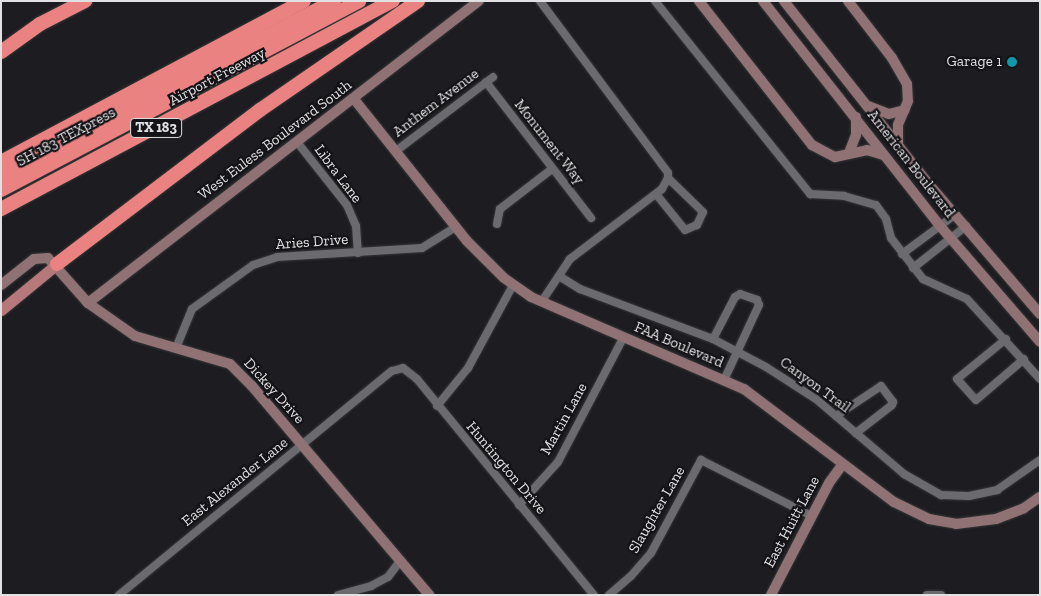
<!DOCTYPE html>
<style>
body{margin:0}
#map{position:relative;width:1041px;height:596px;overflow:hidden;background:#1d1d21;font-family:"Zilla Slab",serif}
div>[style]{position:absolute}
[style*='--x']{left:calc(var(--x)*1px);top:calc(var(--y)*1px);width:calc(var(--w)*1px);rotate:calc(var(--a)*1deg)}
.roads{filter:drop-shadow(0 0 1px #38383a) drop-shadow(0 0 1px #38383a)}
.street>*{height:8px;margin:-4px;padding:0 4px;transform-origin:4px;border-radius:4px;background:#6a6a6f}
.secondary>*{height:10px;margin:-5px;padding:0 5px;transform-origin:5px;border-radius:5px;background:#907174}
.primary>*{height:11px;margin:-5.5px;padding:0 5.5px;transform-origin:5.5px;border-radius:5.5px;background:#b6787a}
.highway>*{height:14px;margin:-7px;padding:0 7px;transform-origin:7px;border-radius:7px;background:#e98281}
.dots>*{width:14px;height:14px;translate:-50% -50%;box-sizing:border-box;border:2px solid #141418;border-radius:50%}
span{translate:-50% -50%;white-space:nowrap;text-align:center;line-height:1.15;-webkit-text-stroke:4.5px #141418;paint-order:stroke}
.shield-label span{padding:1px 4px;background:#141418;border:1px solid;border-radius:4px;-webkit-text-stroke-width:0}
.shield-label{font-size:14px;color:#e1e1e3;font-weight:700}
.poi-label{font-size:15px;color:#e1e1e3}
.right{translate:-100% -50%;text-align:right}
.street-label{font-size:15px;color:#e1e1e3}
.frame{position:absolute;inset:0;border:2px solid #e1e1e3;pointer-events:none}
</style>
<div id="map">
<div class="roads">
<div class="street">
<div style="--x:540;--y:1;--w:214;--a:53.3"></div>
<div style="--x:668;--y:173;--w:5;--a:90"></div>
<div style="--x:668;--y:178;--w:13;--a:119"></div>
<div style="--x:662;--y:189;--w:116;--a:142.7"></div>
<div style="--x:570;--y:259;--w:50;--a:123.7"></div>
<div style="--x:655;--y:1;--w:248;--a:51.2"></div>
<div style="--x:810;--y:194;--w:34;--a:3"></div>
<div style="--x:844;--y:196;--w:33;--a:16"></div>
<div style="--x:876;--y:205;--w:17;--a:54"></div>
<div style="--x:886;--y:219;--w:20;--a:75"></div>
<div style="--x:891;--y:238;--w:52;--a:52"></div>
<div style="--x:923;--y:279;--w:48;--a:24.4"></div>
<div style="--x:967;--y:299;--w:108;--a:47.6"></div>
<div style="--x:486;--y:82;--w:172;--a:52.3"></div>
<div style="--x:297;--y:142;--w:80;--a:51.6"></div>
<div style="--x:347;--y:205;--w:23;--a:67"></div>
<div style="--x:356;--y:226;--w:27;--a:86"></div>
<div style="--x:396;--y:151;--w:122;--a:-37.3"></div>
<div style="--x:656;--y:194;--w:46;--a:51.1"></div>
<div style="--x:685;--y:230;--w:13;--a:-23"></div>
<div style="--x:697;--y:225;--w:14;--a:-65"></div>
<div style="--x:703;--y:212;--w:49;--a:-135.8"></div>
<div style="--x:497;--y:224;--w:15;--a:-79"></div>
<div style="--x:500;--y:209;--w:66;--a:-37.6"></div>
<div style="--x:902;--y:254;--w:67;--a:-36.5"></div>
<div style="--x:913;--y:268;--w:68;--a:-38.4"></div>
<div style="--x:559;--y:276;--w:25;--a:32"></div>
<div style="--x:580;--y:289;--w:142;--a:20.6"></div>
<div style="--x:713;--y:339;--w:60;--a:27.8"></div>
<div style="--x:766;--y:367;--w:59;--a:32.6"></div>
<div style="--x:816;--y:399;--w:116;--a:40.4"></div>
<div style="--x:904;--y:474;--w:43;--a:29.6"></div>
<div style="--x:941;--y:495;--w:28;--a:2"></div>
<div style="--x:969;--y:496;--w:29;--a:-12"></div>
<div style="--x:997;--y:490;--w:52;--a:-34.9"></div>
<div style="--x:713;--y:339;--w:47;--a:-62.4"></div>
<div style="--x:735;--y:297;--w:6;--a:-31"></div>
<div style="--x:740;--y:294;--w:18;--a:19"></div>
<div style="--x:757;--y:300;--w:5;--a:68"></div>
<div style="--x:759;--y:305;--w:83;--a:115"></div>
<div style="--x:1006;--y:339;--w:63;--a:140.8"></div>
<div style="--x:957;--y:379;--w:28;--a:48"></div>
<div style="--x:976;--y:400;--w:63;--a:-40.5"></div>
<div style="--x:176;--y:348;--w:42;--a:-67.7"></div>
<div style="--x:192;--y:309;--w:75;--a:-35.8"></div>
<div style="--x:253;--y:265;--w:25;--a:-18"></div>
<div style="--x:277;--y:257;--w:145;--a:-3.6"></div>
<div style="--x:422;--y:248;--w:40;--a:-32"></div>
<div style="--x:437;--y:406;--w:49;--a:-50.8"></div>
<div style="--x:468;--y:368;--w:94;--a:-61.5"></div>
<div style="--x:836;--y:416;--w:54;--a:-33.7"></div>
<div style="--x:881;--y:386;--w:20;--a:53"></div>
<div style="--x:893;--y:402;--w:3;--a:108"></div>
<div style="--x:892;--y:405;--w:46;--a:142.1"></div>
<div style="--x:519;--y:505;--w:58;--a:-47.8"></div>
<div style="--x:558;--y:462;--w:140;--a:-62.3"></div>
<div style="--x:119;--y:595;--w:353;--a:-39.4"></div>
<div style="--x:392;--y:371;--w:11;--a:-15"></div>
<div style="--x:403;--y:368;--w:18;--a:38"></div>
<div style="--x:417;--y:379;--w:279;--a:50.7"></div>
<div style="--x:338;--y:595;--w:34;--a:-15"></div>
<div style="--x:371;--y:586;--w:19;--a:-28"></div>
<div style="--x:388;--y:577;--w:21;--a:-53"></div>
<div style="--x:609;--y:595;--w:29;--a:-41"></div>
<div style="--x:631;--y:576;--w:30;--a:-49"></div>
<div style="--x:651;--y:553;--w:106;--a:-61.7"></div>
<div style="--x:701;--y:460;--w:124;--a:26.8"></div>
<div style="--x:927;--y:595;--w:14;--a:0"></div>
</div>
<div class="secondary">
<div style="--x:699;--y:1;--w:183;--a:51.9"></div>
<div style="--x:812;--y:145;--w:26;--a:28"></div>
<div style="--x:835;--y:157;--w:33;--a:-12"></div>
<div style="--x:867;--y:150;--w:17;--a:17"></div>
<div style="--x:763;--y:1;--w:286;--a:51.8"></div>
<div style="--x:940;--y:226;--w:153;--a:49.2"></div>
<div style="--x:784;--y:1;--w:229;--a:51.7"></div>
<div style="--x:926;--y:181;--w:175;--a:49.4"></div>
<div style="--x:848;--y:1;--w:72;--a:52.3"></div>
<div style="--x:892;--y:58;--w:30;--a:60"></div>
<div style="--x:907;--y:84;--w:17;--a:87"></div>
<div style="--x:908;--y:101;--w:26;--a:113"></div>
<div style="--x:898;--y:125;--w:21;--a:90"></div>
<div style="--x:354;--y:99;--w:181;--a:51.5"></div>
<div style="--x:467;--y:241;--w:52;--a:45"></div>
<div style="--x:504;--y:278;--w:33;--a:35"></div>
<div style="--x:531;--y:297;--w:232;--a:23.4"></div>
<div style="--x:744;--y:389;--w:188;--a:37"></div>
<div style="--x:894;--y:502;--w:39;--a:26"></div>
<div style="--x:929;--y:519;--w:27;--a:10"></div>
<div style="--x:956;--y:524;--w:40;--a:-7.1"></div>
<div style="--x:996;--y:519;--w:30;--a:-21"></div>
<div style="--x:1024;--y:508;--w:19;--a:-35"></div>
<div style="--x:868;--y:106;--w:22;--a:21"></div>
<div style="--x:889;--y:114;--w:16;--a:-14"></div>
<div style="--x:849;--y:153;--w:19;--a:-69"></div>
<div style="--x:856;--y:135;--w:18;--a:-90"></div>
<div style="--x:1;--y:285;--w:42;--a:-38.2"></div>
<div style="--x:34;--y:259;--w:14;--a:-4"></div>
<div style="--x:48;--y:258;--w:60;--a:48.4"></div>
<div style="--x:88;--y:303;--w:57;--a:35.1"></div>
<div style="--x:135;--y:336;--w:99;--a:16.4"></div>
<div style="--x:230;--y:364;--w:31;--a:45"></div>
<div style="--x:252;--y:386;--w:274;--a:49.7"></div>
<div style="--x:88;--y:303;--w:494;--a:-37.7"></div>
<div style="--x:771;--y:595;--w:126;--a:-62.6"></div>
<div style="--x:829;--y:483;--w:22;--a:-54"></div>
</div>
<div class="primary">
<div style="--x:1;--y:310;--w:72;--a:-39.4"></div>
</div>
<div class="highway">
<div style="--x:1;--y:52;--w:48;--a:-35.7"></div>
<div style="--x:40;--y:24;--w:51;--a:-27.1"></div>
<div style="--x:1;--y:162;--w:343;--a:-28"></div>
<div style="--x:1;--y:175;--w:376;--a:-27.6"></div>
<div style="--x:1;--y:190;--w:405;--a:-27.8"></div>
<div style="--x:1;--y:209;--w:444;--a:-28"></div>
<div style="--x:57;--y:264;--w:255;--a:-37.2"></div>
<div style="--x:260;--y:110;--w:192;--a:-34.6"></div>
</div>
</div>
<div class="dots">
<div style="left:1012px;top:62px;background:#0f9aa8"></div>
</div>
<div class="shield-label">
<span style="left:156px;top:128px">TX 183</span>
</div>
<div class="poi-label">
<span class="right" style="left:1002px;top:62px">Garage 1</span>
</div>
<div class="street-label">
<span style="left:217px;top:77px;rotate:-28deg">Airport Freeway</span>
<span style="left:436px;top:103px;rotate:-37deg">Anthem Avenue</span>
<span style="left:66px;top:137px;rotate:-28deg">SH 183 TEXpress</span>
<span style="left:275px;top:140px;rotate:-37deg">West Euless Boulevard South</span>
<span style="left:549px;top:142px;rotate:52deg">Monument Way</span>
<span style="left:911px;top:164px;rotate:52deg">American Boulevard</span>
<span style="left:338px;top:174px;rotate:53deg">Libra Lane</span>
<span style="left:312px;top:242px;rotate:-4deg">Aries Drive</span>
<span style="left:679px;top:345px;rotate:23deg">FAA Boulevard</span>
<span style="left:815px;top:385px;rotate:36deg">Canyon Trail</span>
<span style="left:274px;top:391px;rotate:48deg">Dickey Drive</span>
<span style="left:564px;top:419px;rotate:-61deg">Martin Lane</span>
<span style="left:506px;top:468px;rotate:50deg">Huntington Drive</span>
<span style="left:235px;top:482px;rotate:-39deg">East Alexander Lane</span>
<span style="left:657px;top:510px;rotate:-60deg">Slaughter Lane</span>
<span style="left:792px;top:522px;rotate:-62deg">East Huitt Lane</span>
</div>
<div class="frame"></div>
</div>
